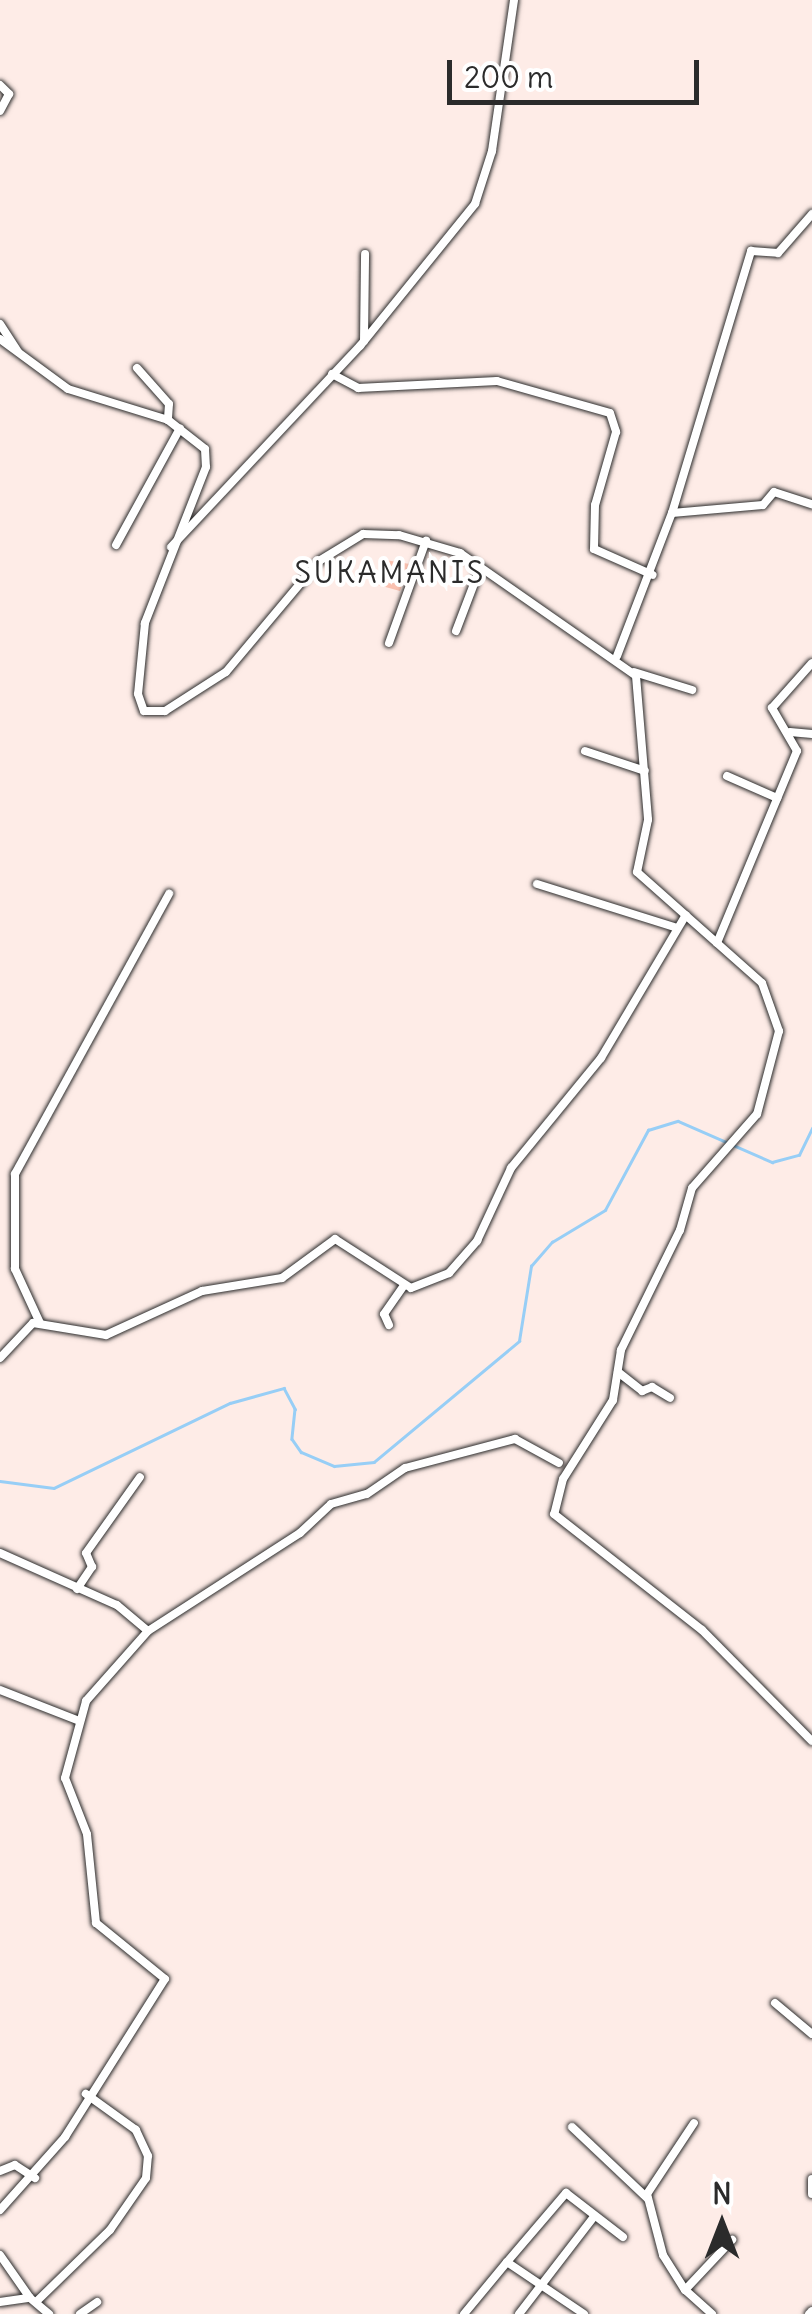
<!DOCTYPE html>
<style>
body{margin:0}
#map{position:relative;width:812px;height:2314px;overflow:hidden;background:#feece7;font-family:Delius,sans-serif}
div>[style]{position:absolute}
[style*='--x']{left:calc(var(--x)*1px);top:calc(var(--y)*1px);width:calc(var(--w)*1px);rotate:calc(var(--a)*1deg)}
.stream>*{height:2.5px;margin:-1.25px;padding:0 1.25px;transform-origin:1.25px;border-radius:1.25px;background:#97cef6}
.building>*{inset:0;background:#fac1b0}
.roads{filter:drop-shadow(0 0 2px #2b2b2b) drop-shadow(0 0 2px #2b2b2b)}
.minor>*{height:8px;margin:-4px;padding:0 4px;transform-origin:4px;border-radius:4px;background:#fff}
span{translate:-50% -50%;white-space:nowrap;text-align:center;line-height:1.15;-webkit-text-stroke:8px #fff;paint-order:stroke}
.quarter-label{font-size:30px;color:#2b2b2b;letter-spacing:2.5px}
.north{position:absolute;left:672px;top:2174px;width:100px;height:100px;-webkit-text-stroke:8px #fff;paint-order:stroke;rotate:0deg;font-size:28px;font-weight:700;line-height:40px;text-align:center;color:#2b2b2b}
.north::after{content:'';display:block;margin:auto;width:35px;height:45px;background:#2b2b2b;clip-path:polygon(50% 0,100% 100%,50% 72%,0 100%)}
.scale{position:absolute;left:447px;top:60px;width:252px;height:45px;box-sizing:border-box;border:5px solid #2b2b2b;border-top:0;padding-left:12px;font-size:30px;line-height:35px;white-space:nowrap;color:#2b2b2b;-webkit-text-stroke:8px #fff;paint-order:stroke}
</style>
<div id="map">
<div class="stream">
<div style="--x:0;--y:1481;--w:54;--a:7.4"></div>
<div style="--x:54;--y:1488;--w:195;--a:-25.8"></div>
<div style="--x:230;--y:1403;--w:56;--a:-15.5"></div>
<div style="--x:284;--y:1388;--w:24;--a:62"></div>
<div style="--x:295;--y:1409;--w:30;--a:96"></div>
<div style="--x:292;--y:1439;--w:16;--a:55"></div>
<div style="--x:301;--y:1452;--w:36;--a:23"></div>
<div style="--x:334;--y:1466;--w:40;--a:-5.7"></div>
<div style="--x:374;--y:1462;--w:189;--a:-39.8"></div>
<div style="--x:519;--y:1341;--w:76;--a:-80.9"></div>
<div style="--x:531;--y:1266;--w:32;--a:-49"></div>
<div style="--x:552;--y:1242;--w:62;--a:-31.1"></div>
<div style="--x:605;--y:1210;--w:91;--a:-61.7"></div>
<div style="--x:648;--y:1130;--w:31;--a:-17"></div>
<div style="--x:678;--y:1121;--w:103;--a:23.6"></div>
<div style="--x:772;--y:1162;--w:28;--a:-15"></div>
<div style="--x:799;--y:1155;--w:30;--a:-64"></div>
</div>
<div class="building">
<div style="clip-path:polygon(385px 560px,410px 564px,400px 591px,378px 585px)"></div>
</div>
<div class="roads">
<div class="minor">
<div style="--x:0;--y:85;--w:13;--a:45"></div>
<div style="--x:9;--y:94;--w:19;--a:118"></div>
<div style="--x:0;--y:324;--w:33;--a:57"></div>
<div style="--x:0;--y:339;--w:84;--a:36.3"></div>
<div style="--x:68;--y:389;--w:105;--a:17.2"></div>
<div style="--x:168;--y:420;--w:47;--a:38.1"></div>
<div style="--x:205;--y:449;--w:18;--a:87"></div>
<div style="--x:206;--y:467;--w:168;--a:111.4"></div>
<div style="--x:145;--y:623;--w:71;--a:95.6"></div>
<div style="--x:138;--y:694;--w:18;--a:71"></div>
<div style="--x:144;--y:711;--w:21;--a:0"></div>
<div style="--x:165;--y:711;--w:72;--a:-32.6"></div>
<div style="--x:226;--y:672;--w:145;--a:-50"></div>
<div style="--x:319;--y:561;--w:52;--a:-31.5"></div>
<div style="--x:363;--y:534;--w:36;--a:2"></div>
<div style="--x:399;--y:535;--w:64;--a:16.4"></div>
<div style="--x:460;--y:553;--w:215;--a:34.9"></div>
<div style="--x:636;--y:676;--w:144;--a:85.2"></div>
<div style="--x:648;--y:820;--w:53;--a:101.9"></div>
<div style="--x:637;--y:872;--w:167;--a:41.6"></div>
<div style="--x:762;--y:983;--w:51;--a:70.5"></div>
<div style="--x:779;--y:1031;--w:86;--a:104.8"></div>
<div style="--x:757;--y:1114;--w:98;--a:131.3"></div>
<div style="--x:692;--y:1188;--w:44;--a:105.9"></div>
<div style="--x:680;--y:1230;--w:134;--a:116.2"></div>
<div style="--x:621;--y:1350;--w:51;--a:99.1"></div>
<div style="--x:613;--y:1400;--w:93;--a:122.3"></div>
<div style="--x:563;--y:1479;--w:36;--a:104"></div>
<div style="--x:554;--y:1514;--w:188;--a:38.1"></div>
<div style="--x:702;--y:1630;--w:156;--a:45.3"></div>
<div style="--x:364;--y:341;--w:87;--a:-89.3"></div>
<div style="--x:137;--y:368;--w:48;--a:48.4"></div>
<div style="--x:169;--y:404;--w:16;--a:94"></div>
<div style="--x:332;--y:374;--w:30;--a:28"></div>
<div style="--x:358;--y:388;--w:139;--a:-2.9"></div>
<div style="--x:497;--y:381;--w:117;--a:15.8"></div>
<div style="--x:610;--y:413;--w:20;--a:72"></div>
<div style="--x:616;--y:432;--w:76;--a:106"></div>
<div style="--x:595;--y:505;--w:44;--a:91.3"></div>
<div style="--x:594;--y:549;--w:64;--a:23.8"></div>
<div style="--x:672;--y:513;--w:274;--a:-73.2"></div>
<div style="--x:751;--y:251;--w:27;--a:4"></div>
<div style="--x:778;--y:253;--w:52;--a:-48.9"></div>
<div style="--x:116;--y:545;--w:133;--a:-61.3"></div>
<div style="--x:171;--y:547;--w:276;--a:-46.8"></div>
<div style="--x:360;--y:346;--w:183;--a:-51"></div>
<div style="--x:475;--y:204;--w:56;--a:-72.2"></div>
<div style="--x:492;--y:151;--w:153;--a:-81.7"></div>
<div style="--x:456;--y:631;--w:67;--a:-69.1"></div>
<div style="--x:389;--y:643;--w:109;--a:-70.1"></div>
<div style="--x:617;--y:656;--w:153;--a:-69"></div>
<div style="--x:672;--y:513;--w:91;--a:-5"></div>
<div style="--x:763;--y:505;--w:17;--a:-50"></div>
<div style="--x:774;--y:492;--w:40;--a:18"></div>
<div style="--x:634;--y:672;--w:61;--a:17.2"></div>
<div style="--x:790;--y:732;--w:22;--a:5"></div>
<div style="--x:585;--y:751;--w:63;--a:18.4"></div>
<div style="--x:727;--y:776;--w:55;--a:23.7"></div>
<div style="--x:537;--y:884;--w:144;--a:17.4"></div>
<div style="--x:717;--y:943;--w:208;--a:-67.4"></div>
<div style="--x:797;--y:751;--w:50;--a:-120.2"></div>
<div style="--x:772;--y:708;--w:60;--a:-48.4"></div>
<div style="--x:40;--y:1323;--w:60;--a:-114.8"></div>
<div style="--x:15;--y:1269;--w:95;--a:-90"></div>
<div style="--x:15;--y:1174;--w:320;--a:-61.2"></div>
<div style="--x:389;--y:1325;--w:12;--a:-114"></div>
<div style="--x:384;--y:1314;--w:35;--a:-55"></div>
<div style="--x:0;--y:1358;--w:48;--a:-46.7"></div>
<div style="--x:33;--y:1323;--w:74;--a:9.3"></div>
<div style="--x:106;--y:1335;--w:106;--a:-24.6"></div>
<div style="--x:202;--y:1291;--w:81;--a:-9.2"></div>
<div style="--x:282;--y:1278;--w:66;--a:-36.3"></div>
<div style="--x:335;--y:1239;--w:90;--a:32.8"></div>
<div style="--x:411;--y:1288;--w:41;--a:-21.5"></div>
<div style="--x:449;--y:1273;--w:43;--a:-48.8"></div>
<div style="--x:477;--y:1241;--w:81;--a:-65"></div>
<div style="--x:511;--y:1168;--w:142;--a:-50.7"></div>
<div style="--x:601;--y:1058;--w:166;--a:-59.3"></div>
<div style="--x:618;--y:1372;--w:31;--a:38"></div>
<div style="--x:642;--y:1391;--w:11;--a:-22"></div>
<div style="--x:652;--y:1387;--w:21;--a:31"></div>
<div style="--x:0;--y:1553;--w:128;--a:24"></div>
<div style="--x:117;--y:1605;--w:40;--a:40"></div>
<div style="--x:77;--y:1589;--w:27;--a:-56"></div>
<div style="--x:92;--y:1567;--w:15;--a:-113"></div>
<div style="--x:86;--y:1553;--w:93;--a:-54.6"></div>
<div style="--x:0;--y:1690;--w:83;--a:21.3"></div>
<div style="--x:775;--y:2003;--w:48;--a:40"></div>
<div style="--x:572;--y:2127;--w:103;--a:43.4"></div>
<div style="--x:0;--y:2171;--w:16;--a:-22"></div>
<div style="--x:15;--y:2165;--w:24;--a:33"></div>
<div style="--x:812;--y:2179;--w:15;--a:90"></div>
<div style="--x:0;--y:2210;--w:98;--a:-48.3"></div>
<div style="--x:65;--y:2137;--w:187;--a:-57.7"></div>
<div style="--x:165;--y:1979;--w:89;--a:-140.9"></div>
<div style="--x:96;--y:1923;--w:89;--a:-95.8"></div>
<div style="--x:87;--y:1834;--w:60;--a:-111.4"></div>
<div style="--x:65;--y:1778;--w:80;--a:-74.7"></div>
<div style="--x:86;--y:1701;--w:94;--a:-48.5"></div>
<div style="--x:148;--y:1631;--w:181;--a:-32.8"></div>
<div style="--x:300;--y:1533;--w:42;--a:-43.1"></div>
<div style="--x:331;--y:1504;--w:37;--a:-16"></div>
<div style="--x:367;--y:1494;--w:46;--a:-34.4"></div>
<div style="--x:405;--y:1468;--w:114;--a:-14.8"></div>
<div style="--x:515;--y:1439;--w:50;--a:28.6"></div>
<div style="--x:0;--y:2255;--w:52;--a:55.1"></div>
<div style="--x:685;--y:2290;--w:41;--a:-122.2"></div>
<div style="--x:663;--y:2255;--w:63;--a:-104.7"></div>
<div style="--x:647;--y:2194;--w:85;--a:-56.5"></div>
<div style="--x:37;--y:2301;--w:102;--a:-44.2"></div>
<div style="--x:110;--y:2230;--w:63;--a:-55.3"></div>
<div style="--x:146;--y:2178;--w:22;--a:-85"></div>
<div style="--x:148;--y:2156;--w:29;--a:-115"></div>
<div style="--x:136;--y:2130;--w:62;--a:-144.2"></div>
<div style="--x:0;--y:2302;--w:30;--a:-8"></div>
<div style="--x:30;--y:2298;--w:25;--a:40"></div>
<div style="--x:80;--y:2314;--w:21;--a:-35"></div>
<div style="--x:464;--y:2314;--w:67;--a:-50.4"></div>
<div style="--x:519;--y:2314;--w:121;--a:-52.4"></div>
<div style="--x:584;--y:2314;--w:93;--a:-146"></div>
<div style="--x:507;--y:2262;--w:91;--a:-49.5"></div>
<div style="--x:566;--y:2193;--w:72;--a:37.7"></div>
<div style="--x:712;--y:2314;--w:36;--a:-138"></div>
<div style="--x:685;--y:2290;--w:69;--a:-46.8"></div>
<div style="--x:809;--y:2314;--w:4;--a:-45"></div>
</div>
</div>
<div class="quarter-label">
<span style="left:390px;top:572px">SUKAMANIS</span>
</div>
<div class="north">N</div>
<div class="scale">200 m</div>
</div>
